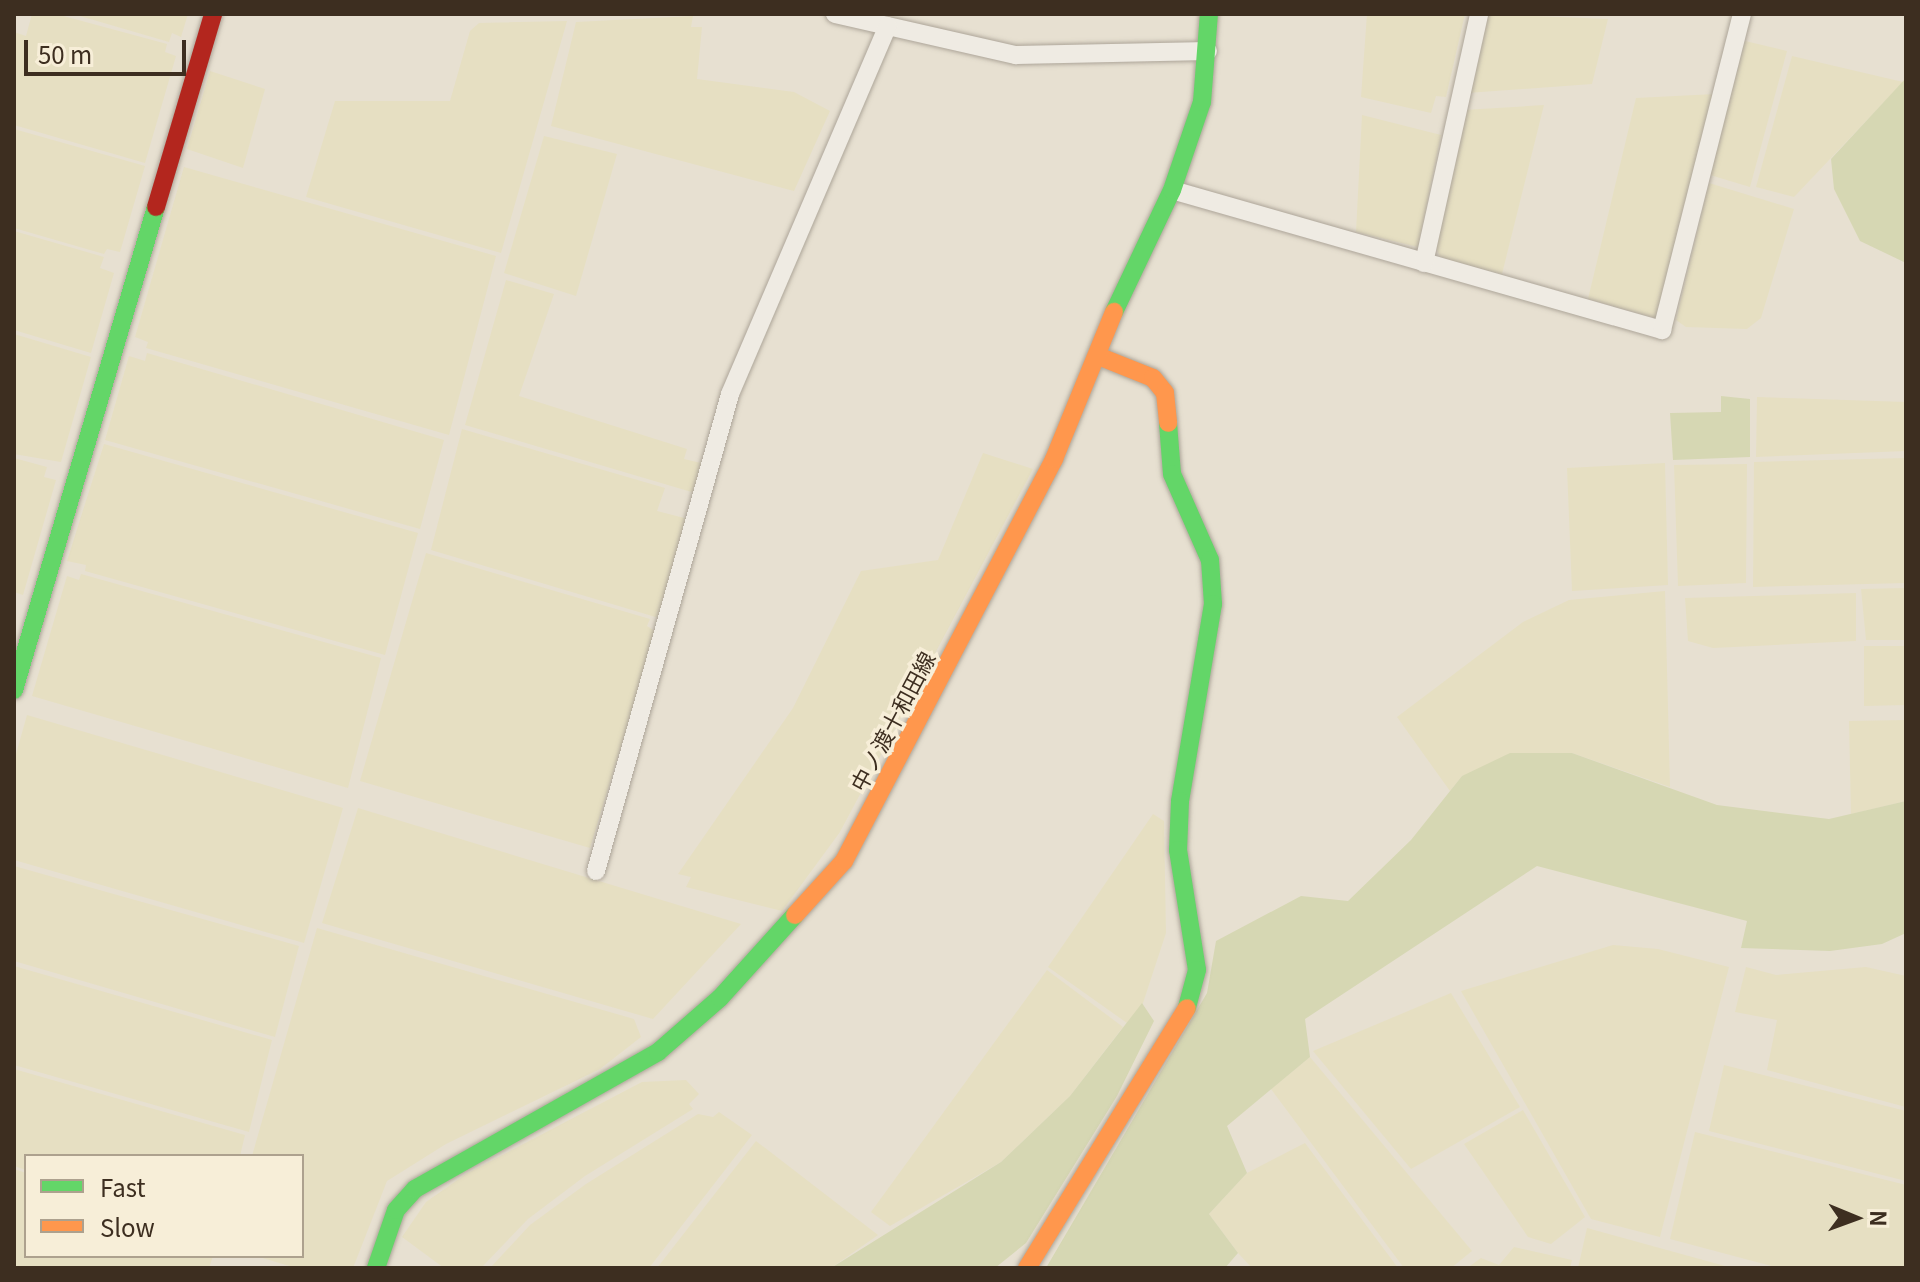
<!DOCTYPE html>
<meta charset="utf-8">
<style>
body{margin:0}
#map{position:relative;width:1920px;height:1282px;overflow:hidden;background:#e7e0d1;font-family:Georgia,"Noto Sans JP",serif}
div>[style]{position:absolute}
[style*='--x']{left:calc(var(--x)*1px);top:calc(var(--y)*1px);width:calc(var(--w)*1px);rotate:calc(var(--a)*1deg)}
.farmland>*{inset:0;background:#e6dfc2}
.green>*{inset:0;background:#d6d7b3}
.roads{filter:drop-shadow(0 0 2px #ada599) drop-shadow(0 0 2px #ada599)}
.street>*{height:18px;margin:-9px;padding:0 9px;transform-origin:9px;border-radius:9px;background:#efebe3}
.fast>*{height:18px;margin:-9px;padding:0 9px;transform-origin:9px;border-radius:9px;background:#63d668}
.slow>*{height:18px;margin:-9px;padding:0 9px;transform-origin:9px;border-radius:9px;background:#ff974d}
.jam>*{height:18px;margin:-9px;padding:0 9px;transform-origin:9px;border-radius:9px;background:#b3261e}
span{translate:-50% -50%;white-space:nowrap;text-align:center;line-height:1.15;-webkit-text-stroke:7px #f7eed8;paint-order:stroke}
.street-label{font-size:22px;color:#3d2e20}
.frame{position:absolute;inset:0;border:16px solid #3d2e20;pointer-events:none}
.legend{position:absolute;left:24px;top:1154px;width:280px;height:104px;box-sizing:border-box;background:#f7eed8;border:2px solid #ada18e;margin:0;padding:10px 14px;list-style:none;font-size:24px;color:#3d2e20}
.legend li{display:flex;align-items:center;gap:16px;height:40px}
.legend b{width:40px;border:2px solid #ada18e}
.north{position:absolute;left:1816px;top:1178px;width:80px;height:80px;-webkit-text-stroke:6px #f7eed8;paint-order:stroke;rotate:91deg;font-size:22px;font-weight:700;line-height:32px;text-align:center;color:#3d2e20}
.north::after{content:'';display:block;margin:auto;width:28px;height:36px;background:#3d2e20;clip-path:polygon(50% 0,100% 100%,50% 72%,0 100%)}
.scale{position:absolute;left:24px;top:40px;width:162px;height:36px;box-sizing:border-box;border:4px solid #3d2e20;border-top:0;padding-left:10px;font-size:24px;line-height:28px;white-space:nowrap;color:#3d2e20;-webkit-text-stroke:6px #f7eed8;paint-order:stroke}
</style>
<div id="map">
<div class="farmland">
<div style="clip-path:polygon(32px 14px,56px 14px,167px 44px,165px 52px,176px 56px,145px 163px,14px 125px,14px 32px,26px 36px)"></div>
<div style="clip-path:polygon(73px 14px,188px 14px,181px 37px,172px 33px,169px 42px)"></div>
<div style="clip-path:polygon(1367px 14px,1465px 14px,1446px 97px,1436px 96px,1431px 113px,1361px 97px)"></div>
<div style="clip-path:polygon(1485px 14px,1608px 19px,1592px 84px,1467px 93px)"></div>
<div style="clip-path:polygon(693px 16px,691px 27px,702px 27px,697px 79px,794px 92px,830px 111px,794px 191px,551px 126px,576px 22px)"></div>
<div style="clip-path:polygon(567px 21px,501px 253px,306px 197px,335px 101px,450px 101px,470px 31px,479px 23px)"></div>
<div style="clip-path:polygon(1745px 41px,1787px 51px,1750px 187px,1710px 175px)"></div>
<div style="clip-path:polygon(1792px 56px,1903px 82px,1794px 197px,1756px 187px)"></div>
<div style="clip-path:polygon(210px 71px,265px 89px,243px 168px,187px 149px)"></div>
<div style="clip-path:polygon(1715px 94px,1659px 319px,1588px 299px,1636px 98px)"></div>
<div style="clip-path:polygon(1544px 105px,1502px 274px,1441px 259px,1434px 243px,1464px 110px)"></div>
<div style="clip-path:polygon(1362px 115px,1441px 135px,1418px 247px,1356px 232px)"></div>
<div style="clip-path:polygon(14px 129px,145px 166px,120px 252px,107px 249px,104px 254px,14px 228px)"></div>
<div style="clip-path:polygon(544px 136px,617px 154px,576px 296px,504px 273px)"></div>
<div style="clip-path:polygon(184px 167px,496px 256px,449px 435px,146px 348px,148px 342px,135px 337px)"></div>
<div style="clip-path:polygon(1709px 183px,1794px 209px,1761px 318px,1747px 329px,1686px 327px,1676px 320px)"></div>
<div style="clip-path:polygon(14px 231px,104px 257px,100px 268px,114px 273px,91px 353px,14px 330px)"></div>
<div style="clip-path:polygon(506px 280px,554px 294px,519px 396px,687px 449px,684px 459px,701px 463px,695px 493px,465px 425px)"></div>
<div style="clip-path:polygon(14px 334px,91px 357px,61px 462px,14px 454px)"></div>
<div style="clip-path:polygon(147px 353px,444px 440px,420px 529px,105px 440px,129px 356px,145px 361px)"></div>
<div style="clip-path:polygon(1757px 397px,1906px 402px,1906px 451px,1756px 457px)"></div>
<div style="clip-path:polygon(462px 429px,665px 488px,657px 511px,688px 519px,659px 618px,431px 550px)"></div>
<div style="clip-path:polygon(104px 444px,418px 533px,385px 655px,85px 571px,86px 565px,67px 561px)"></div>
<div style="clip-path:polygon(983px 453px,1033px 469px,840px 832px,782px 911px,686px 887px,691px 877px,678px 874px,793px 708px,861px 571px,938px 560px)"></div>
<div style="clip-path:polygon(14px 458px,47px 467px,44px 477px,56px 480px,23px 595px,14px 592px)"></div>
<div style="clip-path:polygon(1906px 458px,1906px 583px,1753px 587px,1754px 462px)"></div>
<div style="clip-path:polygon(1665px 463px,1668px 585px,1572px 591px,1567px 468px)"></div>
<div style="clip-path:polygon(1747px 464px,1746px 583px,1678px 586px,1674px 465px)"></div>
<div style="clip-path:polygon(426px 553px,650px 619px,647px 626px,656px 632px,590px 848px,360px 781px)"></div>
<div style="clip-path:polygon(81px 574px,381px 658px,348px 788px,32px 696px,67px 576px,79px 580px)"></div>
<div style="clip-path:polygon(1906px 588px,1906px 640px,1866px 640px,1861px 589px)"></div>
<div style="clip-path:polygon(1665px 591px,1670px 787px,1572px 753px,1462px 776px,1450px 791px,1397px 717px,1523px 622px,1569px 600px)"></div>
<div style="clip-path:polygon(1856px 593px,1856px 641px,1713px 648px,1688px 641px,1685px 598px)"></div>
<div style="clip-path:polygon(1864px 646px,1906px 646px,1906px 705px,1864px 706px)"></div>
<div style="clip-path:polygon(27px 715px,343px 808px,304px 943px,14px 860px,14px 761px)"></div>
<div style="clip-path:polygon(1906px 720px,1906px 801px,1851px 814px,1849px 721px)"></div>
<div style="clip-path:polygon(358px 808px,741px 924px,653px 1019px,322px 923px)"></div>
<div style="clip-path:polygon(1153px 814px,1164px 821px,1166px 933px,1143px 1003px,1127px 1023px,1048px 967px)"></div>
<div style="clip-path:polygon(14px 866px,299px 946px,275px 1037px,14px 961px)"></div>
<div style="clip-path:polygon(317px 928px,634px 1019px,641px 1037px,600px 1069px,446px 1144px,387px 1181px,353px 1268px,296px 1268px,256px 1256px,302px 1256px,302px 1156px,252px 1156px)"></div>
<div style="clip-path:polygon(1613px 945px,1658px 949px,1729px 967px,1660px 1237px,1591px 1219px,1461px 991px)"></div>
<div style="clip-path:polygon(14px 966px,272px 1040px,249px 1132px,14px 1065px)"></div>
<div style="clip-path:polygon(1746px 967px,1776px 975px,1866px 967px,1906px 976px,1906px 1107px,1767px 1070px,1777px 1020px,1735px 1012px)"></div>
<div style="clip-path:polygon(1047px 970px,1123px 1027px,1070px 1096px,1001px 1162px,890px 1226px,871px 1212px)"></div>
<div style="clip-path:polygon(1451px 993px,1520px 1107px,1411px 1169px,1313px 1051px)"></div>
<div style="clip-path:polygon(1310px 1057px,1472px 1251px,1451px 1268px,1404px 1268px,1271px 1089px)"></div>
<div style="clip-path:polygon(1724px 1065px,1906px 1111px,1906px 1181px,1709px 1131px)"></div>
<div style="clip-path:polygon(14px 1069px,245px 1135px,240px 1156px,26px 1156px,26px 1170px,14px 1166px)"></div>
<div style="clip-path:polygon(686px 1080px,699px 1094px,689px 1104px,693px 1109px,585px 1176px,528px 1219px,481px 1268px,444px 1268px,402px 1237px,426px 1202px,466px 1174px,642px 1082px)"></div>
<div style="clip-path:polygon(1523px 1110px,1585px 1217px,1551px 1244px,1528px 1237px,1464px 1144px)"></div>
<div style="clip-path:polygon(719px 1112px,752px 1135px,649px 1268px,490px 1268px,530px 1225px,586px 1184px,698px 1114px,713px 1117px)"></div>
<div style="clip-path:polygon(1695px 1132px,1906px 1185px,1906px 1268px,1779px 1268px,1670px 1239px)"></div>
<div style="clip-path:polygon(756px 1141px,878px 1235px,831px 1268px,657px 1268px)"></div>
<div style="clip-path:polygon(1305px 1143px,1398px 1268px,1252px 1268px,1238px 1253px,1209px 1214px,1247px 1173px)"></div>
<div style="clip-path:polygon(14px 1169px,26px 1173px,26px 1256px,213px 1256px,209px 1268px,14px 1268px)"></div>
<div style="clip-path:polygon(1587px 1228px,1725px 1266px,1725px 1268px,1578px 1268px)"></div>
<div style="clip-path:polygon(1514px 1247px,1572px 1260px,1570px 1268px,1467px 1268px,1481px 1258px,1499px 1265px)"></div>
</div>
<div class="green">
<div style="clip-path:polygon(1906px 78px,1906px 263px,1860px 241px,1834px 189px,1831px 159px)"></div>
<div style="clip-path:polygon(1721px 396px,1750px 399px,1750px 457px,1673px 460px,1670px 413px,1721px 412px)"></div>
<div style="clip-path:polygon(1510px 753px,1572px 753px,1717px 805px,1829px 819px,1906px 801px,1906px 933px,1882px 944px,1830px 951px,1741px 948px,1747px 921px,1537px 866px,1305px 1019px,1310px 1057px,1227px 1126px,1247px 1173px,1209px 1214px,1238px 1253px,1225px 1268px,1046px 1268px,1207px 993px,1216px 941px,1301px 896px,1348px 901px,1411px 840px,1462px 776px)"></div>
<div style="clip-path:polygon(1142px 1003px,1154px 1021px,1117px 1096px,1026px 1243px,995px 1268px,831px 1268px,1001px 1162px,1070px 1096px)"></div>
</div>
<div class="roads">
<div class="street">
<div style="--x:835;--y:14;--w:186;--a:12.8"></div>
<div style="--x:1016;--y:55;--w:192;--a:-1.2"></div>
<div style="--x:1172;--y:190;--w:510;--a:15.95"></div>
<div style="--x:1662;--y:330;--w:326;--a:-75.8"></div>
<div style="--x:1424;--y:263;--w:255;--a:-77.5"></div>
<div style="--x:596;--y:871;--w:495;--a:-74.3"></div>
<div style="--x:730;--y:394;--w:400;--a:-66.8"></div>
</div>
<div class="fast">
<div style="--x:1114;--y:312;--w:135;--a:-64.6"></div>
<div style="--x:1172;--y:190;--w:93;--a:-71.2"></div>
<div style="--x:1202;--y:102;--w:88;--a:-85.5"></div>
<div style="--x:1168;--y:423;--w:51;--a:85.5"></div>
<div style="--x:1172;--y:474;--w:94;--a:66.2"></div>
<div style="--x:1210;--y:560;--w:44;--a:86.1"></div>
<div style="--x:1213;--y:604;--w:200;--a:99.5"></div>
<div style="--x:1180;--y:801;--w:49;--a:92.3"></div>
<div style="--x:1178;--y:850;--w:121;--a:81"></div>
<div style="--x:1197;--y:970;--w:39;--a:105"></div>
<div style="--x:14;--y:690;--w:503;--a:-73.62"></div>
<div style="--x:376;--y:1268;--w:61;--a:-71"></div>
<div style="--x:396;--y:1210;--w:28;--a:-48"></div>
<div style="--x:415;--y:1189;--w:279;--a:-29.4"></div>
<div style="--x:658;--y:1052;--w:82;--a:-41.1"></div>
<div style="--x:720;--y:998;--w:112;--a:-47.9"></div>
</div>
<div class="slow">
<div style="--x:1098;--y:356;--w:59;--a:21.8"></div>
<div style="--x:1153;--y:378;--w:19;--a:51"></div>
<div style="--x:1165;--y:393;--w:30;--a:84"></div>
<div style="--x:795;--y:915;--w:73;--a:-47.8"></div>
<div style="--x:844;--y:861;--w:454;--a:-62.4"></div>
<div style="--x:1054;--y:459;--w:159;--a:-67.8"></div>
<div style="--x:1027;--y:1268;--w:305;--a:-58.4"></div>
</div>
<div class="jam">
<div style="--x:156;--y:207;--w:201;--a:-73.5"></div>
</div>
</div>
<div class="street-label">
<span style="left:892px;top:721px;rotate:-62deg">中ノ渡十和田線</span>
</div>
<div class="frame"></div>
<ul class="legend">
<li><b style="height:10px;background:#63d668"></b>Fast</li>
<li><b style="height:10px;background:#ff974d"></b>Slow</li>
</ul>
<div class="north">N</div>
<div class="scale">50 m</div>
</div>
